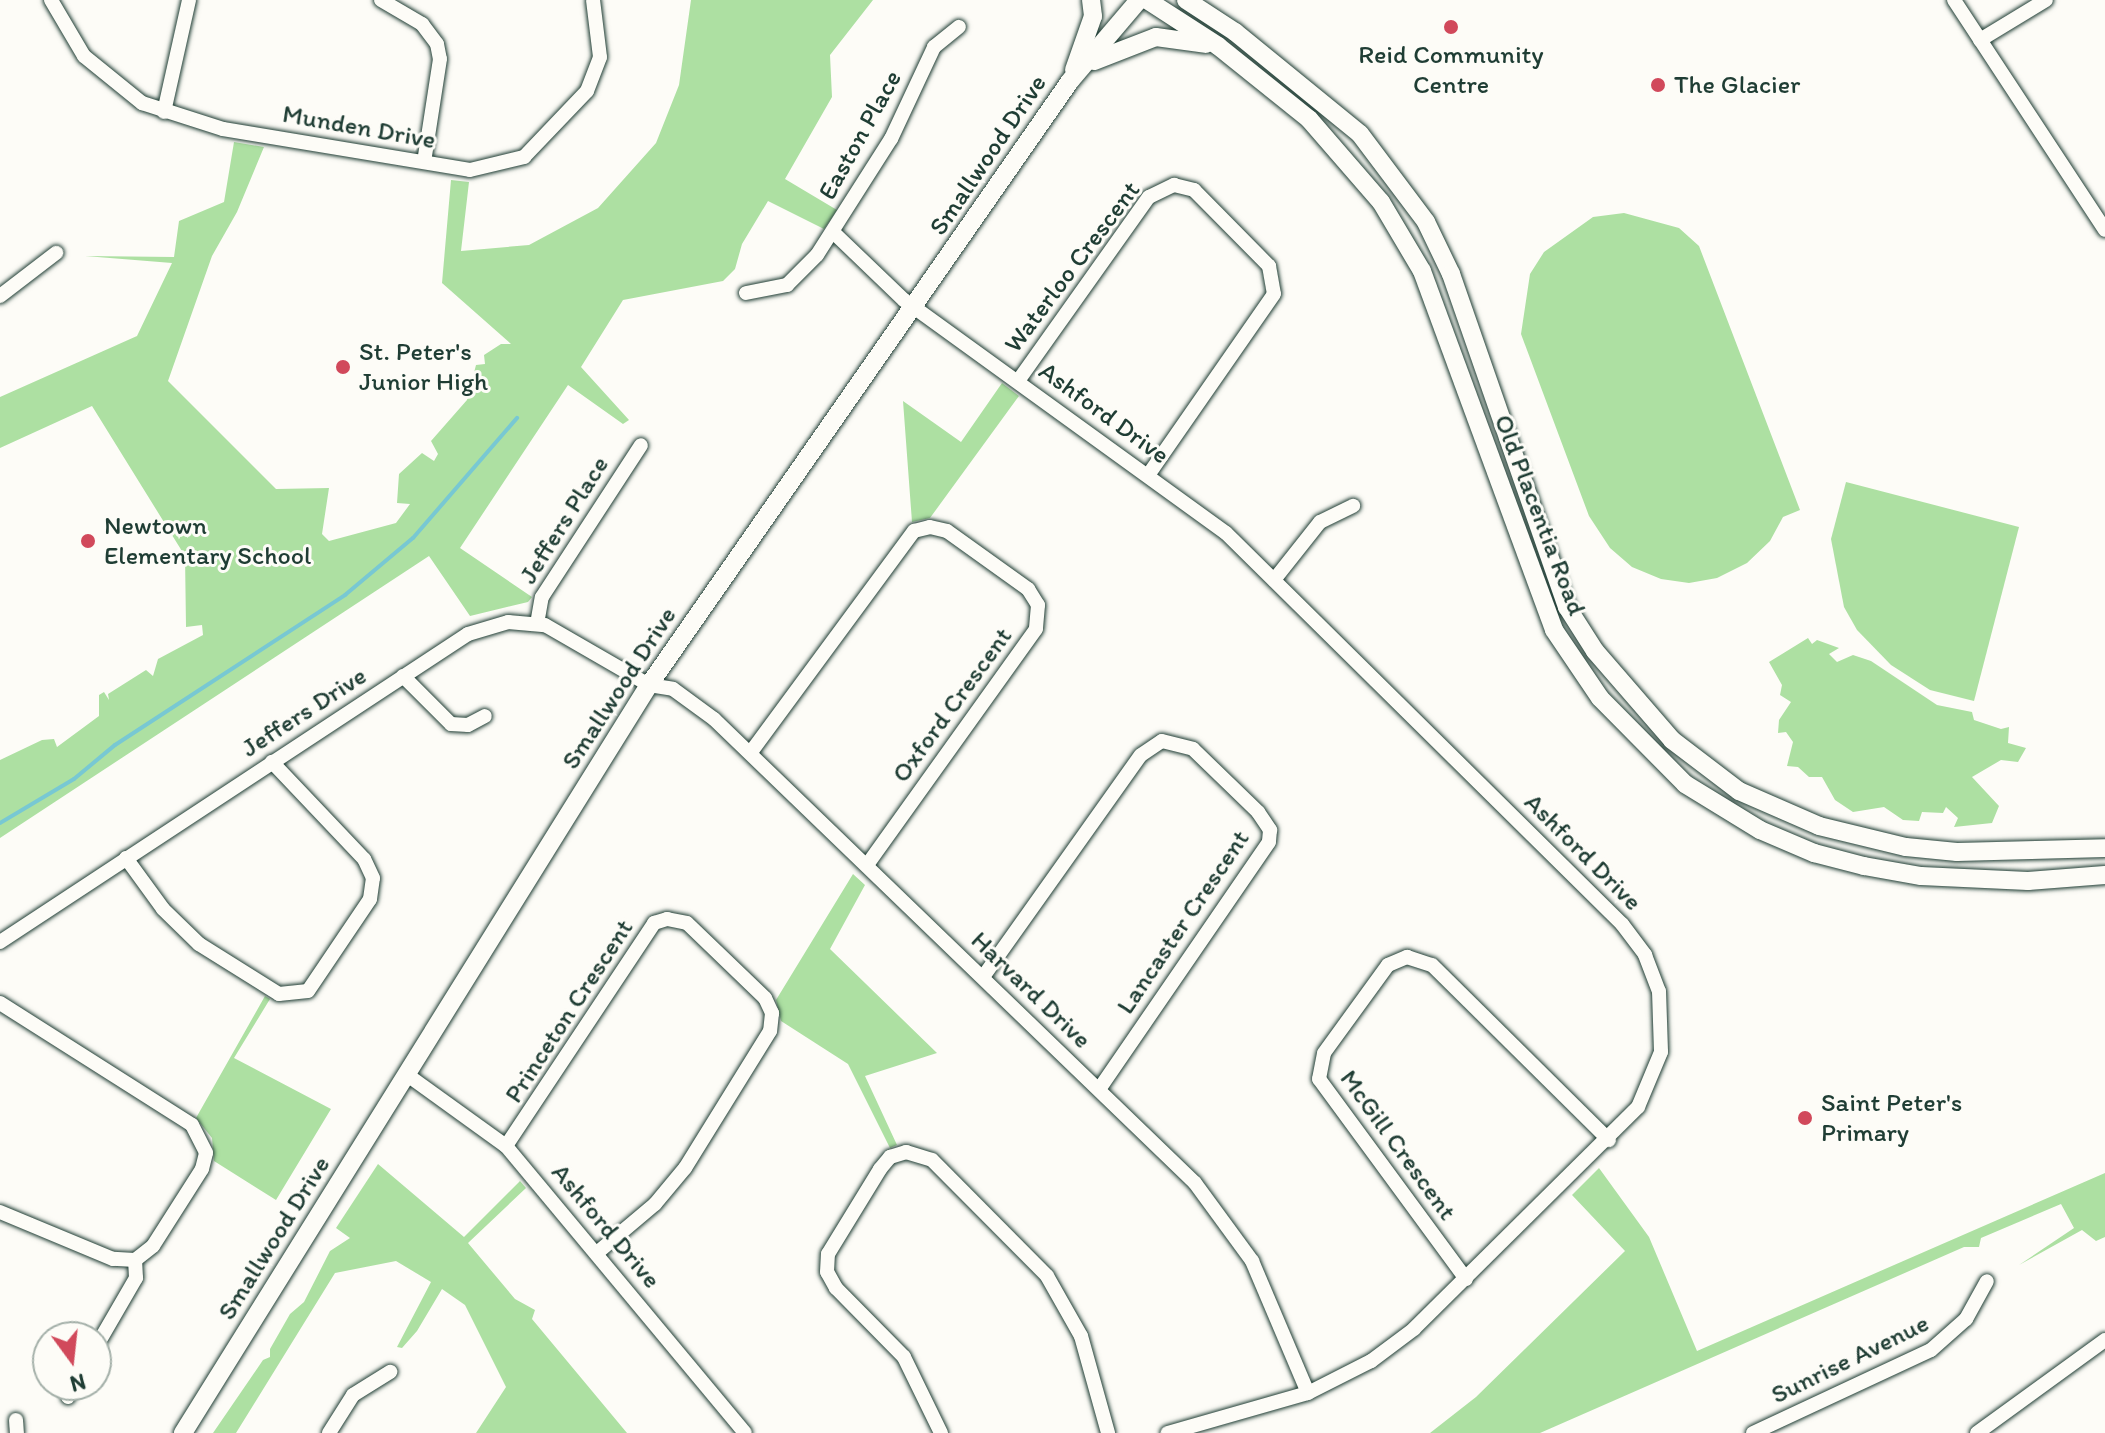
<!DOCTYPE html>
<style>
body{margin:0}
#map{position:relative;width:2105px;height:1433px;overflow:hidden;background:#fdfcf7;font-family:Itim,sans-serif}
div>[style]{position:absolute}
[style*='--x']{left:calc(var(--x)*1px);top:calc(var(--y)*1px);width:calc(var(--w)*1px);rotate:calc(var(--a)*1deg)}
.green>*{inset:0;background:#ade0a2}
.stream>*{height:4px;margin:-2px;padding:0 2px;transform-origin:2px;border-radius:2px;background:#78c8d3}
.roads{filter:drop-shadow(0 0 2px #1f3d34) drop-shadow(0 0 2px #1f3d34)}
.street>*{height:14px;margin:-7px;padding:0 7px;transform-origin:7px;border-radius:7px;background:#fdfcf7}
.secondary>*{height:18px;margin:-9px;padding:0 9px;transform-origin:9px;border-radius:9px;background:#fdfcf7}
.dots>*{width:22px;height:22px;translate:-50% -50%;box-sizing:border-box;border:4px solid #fdfcf7;border-radius:50%}
span{translate:-50% -50%;white-space:nowrap;text-align:center;line-height:1.15;-webkit-text-stroke:6px #fdfcf7;paint-order:stroke}
.poi-label{font-size:26px;color:#1f3d34}
.left{translate:0 -50%;text-align:left}
.street-label{font-size:26px;color:#1f3d34}
.north{position:absolute;left:32px;top:1321px;width:80px;height:80px;box-sizing:border-box;background:#fdfcf7;border:2px solid #a4b0a9;border-radius:50%;rotate:165deg;font-size:22px;font-weight:700;line-height:32px;text-align:center;color:#1f3d34}
.north::after{content:'';display:block;margin:auto;width:28px;height:36px;background:#d1495b;clip-path:polygon(50% 0,100% 100%,50% 72%,0 100%)}
</style>
<div id="map">
<div class="green">
<div style="clip-path:polygon(691px 0,873px 0,830px 55px,832px 97px,785px 179px,837px 210px,824px 229px,768px 201px,742px 244px,735px 269px,723px 281px,623px 300px,581px 367px,629px 420px,623px 424px,568px 385px,460px 548px,532px 597px,528px 602px,470px 616px,429px 556px,0 838px,0 760px,42px 740px,54px 739px,57px 747px,99px 716px,99px 695px,104px 692px,109px 700px,108px 694px,146px 670px,153px 676px,158px 659px,203px 635px,202px 625px,186px 627px,185px 556px,92px 406px,0 448px,0 397px,137px 336px,172px 263px,85px 256px,174px 257px,179px 221px,224px 202px,234px 142px,264px 147px,237px 212px,212px 256px,168px 381px,276px 489px,329px 488px,322px 534px,329px 541px,396px 523px,410px 504px,397px 503px,399px 474px,422px 453px,434px 461px,438px 454px,431px 441px,467px 400px,476px 365px,485px 364px,484px 355px,501px 344px,511px 344px,442px 283px,451px 180px,469px 182px,461px 251px,529px 245px,598px 208px,656px 143px,679px 85px)"></div>
<div style="clip-path:polygon(1624px 213px,1679px 228px,1699px 246px,1800px 510px,1783px 517px,1770px 541px,1747px 563px,1717px 578px,1689px 583px,1661px 579px,1632px 567px,1610px 548px,1589px 516px,1521px 334px,1530px 274px,1544px 252px,1593px 217px)"></div>
<div style="clip-path:polygon(1002px 383px,1019px 396px,930px 518px,912px 522px,903px 401px,961px 442px)"></div>
<div style="clip-path:polygon(1846px 482px,2019px 527px,1974px 701px,1930px 690px,1891px 665px,1857px 630px,1844px 607px,1831px 539px)"></div>
<div style="clip-path:polygon(1808px 638px,1812px 644px,1817px 640px,1839px 648px,1829px 654px,1837px 662px,1853px 655px,1871px 661px,1937px 705px,1972px 712px,1974px 720px,2001px 729px,2009px 727px,2008px 743px,2026px 748px,2018px 762px,2001px 760px,1972px 777px,1999px 806px,1992px 823px,1954px 827px,1958px 818px,1946px 807px,1943px 813px,1922px 812px,1919px 821px,1903px 820px,1884px 807px,1853px 812px,1835px 800px,1822px 777px,1809px 777px,1798px 767px,1787px 766px,1793px 742px,1786px 732px,1778px 733px,1779px 720px,1791px 702px,1780px 695px,1782px 685px,1769px 662px)"></div>
<div style="clip-path:polygon(853px 874px,865px 885px,830px 949px,937px 1053px,865px 1076px,897px 1145px,890px 1148px,848px 1064px,781px 1021px,776px 1000px)"></div>
<div style="clip-path:polygon(265px 996px,270px 999px,234px 1058px,331px 1109px,276px 1200px,214px 1161px,212px 1138px,196px 1118px)"></div>
<div style="clip-path:polygon(378px 1164px,464px 1237px,520px 1181px,526px 1188px,468px 1243px,515px 1299px,535px 1310px,532px 1319px,627px 1433px,476px 1433px,506px 1387px,465px 1305px,442px 1289px,417px 1331px,402px 1348px,397px 1347px,431px 1282px,396px 1261px,335px 1273px,236px 1433px,213px 1433px,263px 1360px,270px 1357px,270px 1349px,290px 1314px,304px 1302px,330px 1251px,350px 1238px,336px 1228px)"></div>
<div style="clip-path:polygon(1599px 1168px,1649px 1237px,1697px 1351px,2105px 1173px,2105px 1237px,2096px 1241px,2082px 1230px,2019px 1265px,2074px 1228px,2061px 1204px,1981px 1238px,1979px 1247px,1964px 1247px,1540px 1433px,1430px 1433px,1476px 1397px,1625px 1251px,1572px 1195px)"></div>
</div>
<div class="stream">
<div style="--x:0;--y:823;--w:86;--a:-30.7"></div>
<div style="--x:74;--y:779;--w:53;--a:-39.7"></div>
<div style="--x:115;--y:745;--w:275;--a:-33.1"></div>
<div style="--x:345;--y:595;--w:89;--a:-40"></div>
<div style="--x:413;--y:538;--w:159;--a:-49.1"></div>
</div>
<div class="roads">
<div class="street">
<div style="--x:51;--y:0;--w:65;--a:59.5"></div>
<div style="--x:84;--y:56;--w:75;--a:39"></div>
<div style="--x:142;--y:103;--w:85;--a:17.8"></div>
<div style="--x:223;--y:129;--w:250;--a:9.4"></div>
<div style="--x:470;--y:170;--w:56;--a:-13.5"></div>
<div style="--x:524;--y:157;--w:91;--a:-46.3"></div>
<div style="--x:587;--y:91;--w:36;--a:-69"></div>
<div style="--x:600;--y:57;--w:57;--a:-97"></div>
<div style="--x:381;--y:0;--w:48;--a:30.3"></div>
<div style="--x:422;--y:24;--w:25;--a:53"></div>
<div style="--x:437;--y:44;--w:15;--a:79"></div>
<div style="--x:440;--y:59;--w:104;--a:98.8"></div>
<div style="--x:1954;--y:0;--w:275;--a:56.7"></div>
<div style="--x:1980;--y:40;--w:77;--a:-31.2"></div>
<div style="--x:164;--y:112;--w:115;--a:-77.4"></div>
<div style="--x:833;--y:232;--w:98;--a:43.8"></div>
<div style="--x:904;--y:300;--w:397;--a:35.9"></div>
<div style="--x:1226;--y:533;--w:557;--a:44.64"></div>
<div style="--x:1622;--y:924;--w:39;--a:53"></div>
<div style="--x:1645;--y:955;--w:39;--a:69"></div>
<div style="--x:1659;--y:991;--w:61;--a:88.1"></div>
<div style="--x:1661;--y:1052;--w:60;--a:112.7"></div>
<div style="--x:1638;--y:1107;--w:315;--a:135.3"></div>
<div style="--x:1414;--y:1329;--w:54;--a:143.3"></div>
<div style="--x:1371;--y:1361;--w:71;--a:153.1"></div>
<div style="--x:1308;--y:1393;--w:146;--a:164.1"></div>
<div style="--x:746;--y:293;--w:42;--a:-11"></div>
<div style="--x:787;--y:285;--w:42;--a:-45"></div>
<div style="--x:817;--y:255;--w:138;--a:-57.5"></div>
<div style="--x:891;--y:139;--w:102;--a:-64.9"></div>
<div style="--x:934;--y:47;--w:32;--a:-39"></div>
<div style="--x:0;--y:296;--w:71;--a:-37.5"></div>
<div style="--x:1018;--y:381;--w:226;--a:-54.6"></div>
<div style="--x:1149;--y:197;--w:28;--a:-26"></div>
<div style="--x:1174;--y:185;--w:21;--a:14"></div>
<div style="--x:1194;--y:190;--w:107;--a:45.4"></div>
<div style="--x:1269;--y:266;--w:28;--a:80"></div>
<div style="--x:1274;--y:294;--w:221;--a:124.8"></div>
<div style="--x:1274;--y:580;--w:74;--a:-51.6"></div>
<div style="--x:1320;--y:522;--w:37;--a:-26"></div>
<div style="--x:537;--y:624;--w:27;--a:-80"></div>
<div style="--x:542;--y:597;--w:181;--a:-56.9"></div>
<div style="--x:403;--y:676;--w:68;--a:45"></div>
<div style="--x:451;--y:724;--w:17;--a:3"></div>
<div style="--x:468;--y:725;--w:19;--a:-28"></div>
<div style="--x:751;--y:752;--w:275;--a:-53.6"></div>
<div style="--x:914;--y:531;--w:16;--a:-14"></div>
<div style="--x:930;--y:527;--w:17;--a:13"></div>
<div style="--x:947;--y:531;--w:100;--a:35.6"></div>
<div style="--x:1028;--y:589;--w:19;--a:58"></div>
<div style="--x:1038;--y:605;--w:24;--a:95"></div>
<div style="--x:1036;--y:629;--w:290;--a:125.6"></div>
<div style="--x:126;--y:858;--w:63;--a:54"></div>
<div style="--x:163;--y:909;--w:50;--a:44.2"></div>
<div style="--x:199;--y:944;--w:94;--a:32"></div>
<div style="--x:279;--y:994;--w:29;--a:-6"></div>
<div style="--x:308;--y:991;--w:111;--a:-56"></div>
<div style="--x:370;--y:899;--w:21;--a:-82"></div>
<div style="--x:373;--y:878;--w:21;--a:-115"></div>
<div style="--x:364;--y:859;--w:134;--a:-133.5"></div>
<div style="--x:0;--y:942;--w:560;--a:-33.35"></div>
<div style="--x:468;--y:634;--w:42;--a:-16.7"></div>
<div style="--x:508;--y:622;--w:37;--a:5"></div>
<div style="--x:545;--y:625;--w:120;--a:30"></div>
<div style="--x:649;--y:685;--w:24;--a:9"></div>
<div style="--x:673;--y:689;--w:51;--a:36.2"></div>
<div style="--x:714;--y:719;--w:668;--a:43.97"></div>
<div style="--x:1195;--y:1183;--w:97;--a:53.8"></div>
<div style="--x:1252;--y:1261;--w:143;--a:67"></div>
<div style="--x:983;--y:977;--w:272;--a:-54.6"></div>
<div style="--x:1141;--y:755;--w:25;--a:-34"></div>
<div style="--x:1162;--y:741;--w:32;--a:14"></div>
<div style="--x:1193;--y:749;--w:91;--a:44.1"></div>
<div style="--x:1258;--y:812;--w:22;--a:56"></div>
<div style="--x:1270;--y:830;--w:12;--a:95"></div>
<div style="--x:1269;--y:842;--w:300;--a:124.5"></div>
<div style="--x:0;--y:1003;--w:227;--a:32.4"></div>
<div style="--x:192;--y:1125;--w:31;--a:63"></div>
<div style="--x:206;--y:1153;--w:16;--a:104"></div>
<div style="--x:202;--y:1169;--w:91;--a:122.5"></div>
<div style="--x:153;--y:1246;--w:23;--a:142"></div>
<div style="--x:135;--y:1260;--w:22;--a:-177"></div>
<div style="--x:113;--y:1259;--w:122;--a:-157.4"></div>
<div style="--x:406;--y:1074;--w:123;--a:35.8"></div>
<div style="--x:506;--y:1146;--w:373;--a:50.2"></div>
<div style="--x:506;--y:1146;--w:268;--a:-56.4"></div>
<div style="--x:654;--y:923;--w:14;--a:-17"></div>
<div style="--x:667;--y:919;--w:20;--a:11"></div>
<div style="--x:687;--y:923;--w:108;--a:43.9"></div>
<div style="--x:765;--y:998;--w:17;--a:65"></div>
<div style="--x:772;--y:1013;--w:18;--a:96"></div>
<div style="--x:770;--y:1031;--w:161;--a:121.8"></div>
<div style="--x:685;--y:1168;--w:47;--a:129.8"></div>
<div style="--x:655;--y:1204;--w:75;--a:139.9"></div>
<div style="--x:1466;--y:1279;--w:248;--a:-126.3"></div>
<div style="--x:1319;--y:1079;--w:26;--a:-79"></div>
<div style="--x:1324;--y:1053;--w:109;--a:-54"></div>
<div style="--x:1388;--y:965;--w:21;--a:-23"></div>
<div style="--x:1407;--y:957;--w:26;--a:18"></div>
<div style="--x:1432;--y:965;--w:249;--a:44.7"></div>
<div style="--x:96;--y:1347;--w:80;--a:-59.9"></div>
<div style="--x:136;--y:1278;--w:18;--a:-93"></div>
<div style="--x:68;--y:1397;--w:14;--a:-60"></div>
<div style="--x:16;--y:1420;--w:13;--a:86"></div>
<div style="--x:329;--y:1433;--w:45;--a:-57.7"></div>
<div style="--x:353;--y:1395;--w:44;--a:-31.9"></div>
<div style="--x:941;--y:1433;--w:85;--a:-116"></div>
<div style="--x:904;--y:1357;--w:97;--a:-134.6"></div>
<div style="--x:836;--y:1288;--w:18;--a:-119"></div>
<div style="--x:827;--y:1272;--w:18;--a:-87"></div>
<div style="--x:828;--y:1254;--w:100;--a:-58.5"></div>
<div style="--x:880;--y:1169;--w:16;--a:-50"></div>
<div style="--x:890;--y:1157;--w:17;--a:-17"></div>
<div style="--x:906;--y:1152;--w:27;--a:17"></div>
<div style="--x:932;--y:1160;--w:163;--a:45.2"></div>
<div style="--x:1047;--y:1276;--w:69;--a:60.5"></div>
<div style="--x:1081;--y:1336;--w:101;--a:74.4"></div>
<div style="--x:1753;--y:1433;--w:196;--a:-25"></div>
<div style="--x:1931;--y:1350;--w:47;--a:-41.5"></div>
<div style="--x:1966;--y:1319;--w:43;--a:-61.1"></div>
<div style="--x:1977;--y:1433;--w:158;--a:-36"></div>
</div>
<div class="secondary">
<div style="--x:1147;--y:0;--w:85;--a:32.9"></div>
<div style="--x:1218;--y:46;--w:117;--a:38.7"></div>
<div style="--x:1309;--y:119;--w:110;--a:49.1"></div>
<div style="--x:1381;--y:202;--w:80;--a:59.3"></div>
<div style="--x:1422;--y:271;--w:382;--a:69.8"></div>
<div style="--x:1554;--y:630;--w:82;--a:55.9"></div>
<div style="--x:1600;--y:698;--w:121;--a:45.3"></div>
<div style="--x:1685;--y:784;--w:88;--a:31.5"></div>
<div style="--x:1760;--y:830;--w:59;--a:23.1"></div>
<div style="--x:1814;--y:853;--w:52;--a:14.6"></div>
<div style="--x:1864;--y:866;--w:58;--a:10"></div>
<div style="--x:1921;--y:876;--w:107;--a:2.7"></div>
<div style="--x:2028;--y:881;--w:77;--a:-4.5"></div>
<div style="--x:1186;--y:0;--w:59;--a:33.1"></div>
<div style="--x:1235;--y:32;--w:161;--a:39.2"></div>
<div style="--x:1360;--y:134;--w:110;--a:53.1"></div>
<div style="--x:1426;--y:222;--w:58;--a:64.3"></div>
<div style="--x:1451;--y:274;--w:353;--a:70.8"></div>
<div style="--x:1567;--y:607;--w:52;--a:57.5"></div>
<div style="--x:1595;--y:651;--w:118;--a:49.1"></div>
<div style="--x:1672;--y:740;--w:84;--a:37.3"></div>
<div style="--x:1739;--y:791;--w:87;--a:23.6"></div>
<div style="--x:1819;--y:826;--w:89;--a:13.6"></div>
<div style="--x:1906;--y:847;--w:51;--a:5.6"></div>
<div style="--x:1957;--y:852;--w:148;--a:-1.5"></div>
<div style="--x:1094;--y:61;--w:66;--a:-21.2"></div>
<div style="--x:1156;--y:37;--w:50;--a:8"></div>
<div style="--x:1074;--y:70;--w:57;--a:-70.6"></div>
<div style="--x:1093;--y:16;--w:16;--a:-97"></div>
<div style="--x:183;--y:1433;--w:881;--a:-58.08"></div>
<div style="--x:649;--y:685;--w:736;--a:-55.12"></div>
<div style="--x:1070;--y:81;--w:106;--a:-49.6"></div>
</div>
</div>
<div class="dots">
<div style="left:1451px;top:27px;background:#d1495b"></div>
<div style="left:1658px;top:85px;background:#d1495b"></div>
<div style="left:343px;top:367px;background:#d1495b"></div>
<div style="left:88px;top:541px;background:#d1495b"></div>
<div style="left:1805px;top:1118px;background:#d1495b"></div>
</div>
<div class="poi-label">
<span style="left:1451px;top:70px">Reid Community<br>Centre</span>
<span class="left" style="left:1674px;top:85px">The Glacier</span>
<span class="left" style="left:359px;top:367px">St. Peter's<br>Junior High</span>
<span class="left" style="left:104px;top:541px">Newtown<br>Elementary School</span>
<span class="left" style="left:1821px;top:1118px">Saint Peter's<br>Primary</span>
</div>
<div class="street-label">
<span style="left:359px;top:127px;rotate:10deg">Munden Drive</span>
<span style="left:860px;top:135px;rotate:-61deg">Easton Place</span>
<span style="left:988px;top:155px;rotate:-56deg">Smallwood Drive</span>
<span style="left:1072px;top:267px;rotate:-53deg">Waterloo Crescent</span>
<span style="left:1104px;top:413px;rotate:36deg">Ashford Drive</span>
<span style="left:1540px;top:515px;rotate:69deg">Old Placentia Road</span>
<span style="left:564px;top:520px;rotate:-58deg">Jeffers Place</span>
<span style="left:619px;top:688px;rotate:-57deg">Smallwood Drive</span>
<span style="left:952px;top:705px;rotate:-54deg">Oxford Crescent</span>
<span style="left:304px;top:712px;rotate:-33deg">Jeffers Drive</span>
<span style="left:1583px;top:852px;rotate:45deg">Ashford Drive</span>
<span style="left:1183px;top:922px;rotate:-56deg">Lancaster Crescent</span>
<span style="left:1031px;top:990px;rotate:44deg">Harvard Drive</span>
<span style="left:569px;top:1011px;rotate:-57deg">Princeton Crescent</span>
<span style="left:1398px;top:1145px;rotate:54deg">McGill Crescent</span>
<span style="left:606px;top:1226px;rotate:50deg">Ashford Drive</span>
<span style="left:274px;top:1238px;rotate:-58deg">Smallwood Drive</span>
<span style="left:1850px;top:1359px;rotate:-26deg">Sunrise Avenue</span>
</div>
<div class="north">N</div>
</div>
